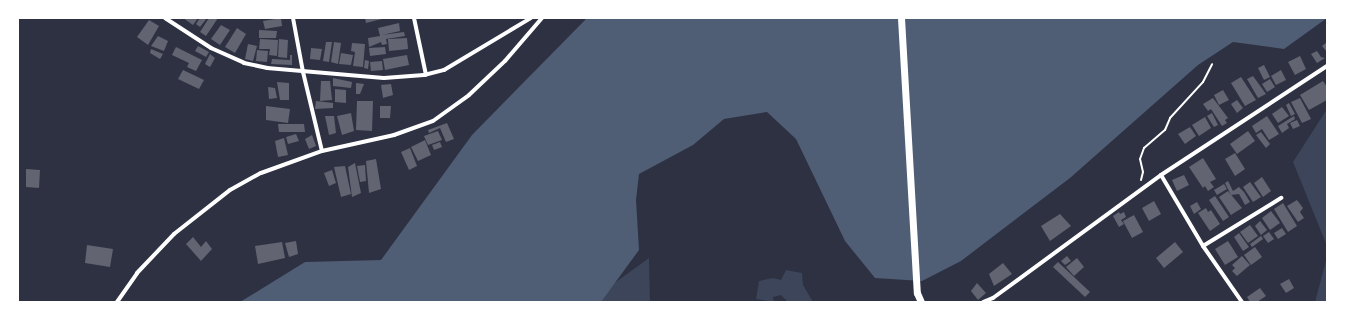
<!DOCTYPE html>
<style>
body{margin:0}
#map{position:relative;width:1345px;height:320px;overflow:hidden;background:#2d3142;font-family:"Roboto Condensed",sans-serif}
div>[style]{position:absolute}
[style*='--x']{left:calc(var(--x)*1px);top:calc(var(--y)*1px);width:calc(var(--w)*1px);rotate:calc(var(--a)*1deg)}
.green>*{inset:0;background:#3c4559}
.water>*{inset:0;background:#4f5d75}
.building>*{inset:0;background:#626471}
.path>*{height:2px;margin:-1px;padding:0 1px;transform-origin:1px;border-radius:1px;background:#fff}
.minor>*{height:4px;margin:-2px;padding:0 2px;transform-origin:2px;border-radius:2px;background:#fff}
.tertiary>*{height:7px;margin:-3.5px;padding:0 3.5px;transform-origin:3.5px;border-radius:3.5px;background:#fff}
span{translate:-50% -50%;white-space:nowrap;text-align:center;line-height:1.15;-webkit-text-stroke:4px #fff;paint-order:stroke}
.frame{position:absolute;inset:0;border:19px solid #fff;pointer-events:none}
</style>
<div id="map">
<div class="green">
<div style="clip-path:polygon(1327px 109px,1327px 246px,1293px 162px)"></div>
<div style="clip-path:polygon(1327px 257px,1327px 302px,1315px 302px)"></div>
<div style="clip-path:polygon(649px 258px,650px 302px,601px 302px,598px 295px)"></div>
<div style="clip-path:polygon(786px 270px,802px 273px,803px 285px,813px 302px,788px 302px,781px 295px,773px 297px,774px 302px,756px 299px,759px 281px,773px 278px,781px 280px)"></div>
</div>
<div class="water">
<div style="clip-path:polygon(587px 18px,1327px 18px,1284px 49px,1233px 42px,1198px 65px,1070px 178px,961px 261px,922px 281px,875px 278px,845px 241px,796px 139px,767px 112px,724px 119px,693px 145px,639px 174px,636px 200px,639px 250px,601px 302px,240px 302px,305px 262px,381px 260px,472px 135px)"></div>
</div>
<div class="building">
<div style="clip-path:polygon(183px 18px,198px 18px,193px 25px)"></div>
<div style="clip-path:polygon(200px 18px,207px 18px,200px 27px,196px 24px)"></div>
<div style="clip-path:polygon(209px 18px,218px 18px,206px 36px,200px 32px)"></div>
<div style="clip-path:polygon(281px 18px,282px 26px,265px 29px,263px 21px)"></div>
<div style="clip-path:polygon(365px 18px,382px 18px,382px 19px,366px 23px)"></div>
<div style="clip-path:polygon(149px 20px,159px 26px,148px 45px,137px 37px)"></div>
<div style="clip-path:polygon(399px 23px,400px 31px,382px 35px,404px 32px,405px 36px,386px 39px,387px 44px,382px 45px,381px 42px,369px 47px,368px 38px,380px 36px,378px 28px)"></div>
<div style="clip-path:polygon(221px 25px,230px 30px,220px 45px,211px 39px)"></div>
<div style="clip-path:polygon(237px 28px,246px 34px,235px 53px,225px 47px)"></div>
<div style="clip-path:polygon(259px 30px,277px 31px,276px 38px,259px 38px)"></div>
<div style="clip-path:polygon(158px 36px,168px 41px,164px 51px,151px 46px)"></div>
<div style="clip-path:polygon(407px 38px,408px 49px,389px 51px,388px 39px)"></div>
<div style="clip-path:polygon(260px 39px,278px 40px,277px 56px,269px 55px,270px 49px,259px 49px)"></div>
<div style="clip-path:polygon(279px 39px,288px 40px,287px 58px,278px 57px)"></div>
<div style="clip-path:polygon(326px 42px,332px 42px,329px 62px,323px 61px)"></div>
<div style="clip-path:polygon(334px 42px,341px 43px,338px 64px,331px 62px)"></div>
<div style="clip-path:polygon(1327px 42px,1327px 52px,1322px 46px)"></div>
<div style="clip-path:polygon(352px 43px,365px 44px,363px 67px,353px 66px,355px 52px,351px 51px)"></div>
<div style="clip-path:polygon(248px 44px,257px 46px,253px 61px,245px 59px)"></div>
<div style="clip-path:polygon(198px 46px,209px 52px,206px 57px,195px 51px)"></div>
<div style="clip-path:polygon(176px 47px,202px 60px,196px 71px,187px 67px,189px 63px,172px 55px)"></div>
<div style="clip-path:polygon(385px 47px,386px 54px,370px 56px,369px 48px)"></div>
<div style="clip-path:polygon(311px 48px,322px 49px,320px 60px,310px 59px)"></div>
<div style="clip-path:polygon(151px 49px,163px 54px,160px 59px,150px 53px)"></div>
<div style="clip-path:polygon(257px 50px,268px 51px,267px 62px,256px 61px)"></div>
<div style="clip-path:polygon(1317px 51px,1321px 57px,1325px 58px,1317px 63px,1311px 54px)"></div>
<div style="clip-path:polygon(341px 53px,353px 55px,351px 65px,339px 64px)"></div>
<div style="clip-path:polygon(210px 54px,215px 58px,210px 67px,205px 64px)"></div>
<div style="clip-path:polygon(290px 55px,292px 55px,292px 65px,271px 64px,272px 59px,290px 60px)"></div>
<div style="clip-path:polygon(407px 55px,409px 65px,385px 70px,383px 59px)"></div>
<div style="clip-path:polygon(1300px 56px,1306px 69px,1295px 75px,1288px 62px)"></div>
<div style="clip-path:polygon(365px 60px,369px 61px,368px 69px,364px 68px)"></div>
<div style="clip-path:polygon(382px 61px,383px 70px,371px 71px,370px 62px)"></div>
<div style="clip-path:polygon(1264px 65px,1270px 77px,1264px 80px,1258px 68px)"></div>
<div style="clip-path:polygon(183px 70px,204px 80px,199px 89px,178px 79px)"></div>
<div style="clip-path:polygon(1281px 70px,1286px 80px,1276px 85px,1271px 76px)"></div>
<div style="clip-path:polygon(1253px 76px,1266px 94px,1258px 98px,1247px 79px)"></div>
<div style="clip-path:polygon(1241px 77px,1256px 100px,1245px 106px,1231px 83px)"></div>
<div style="clip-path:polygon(333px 78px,352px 82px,351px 88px,333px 86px)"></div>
<div style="clip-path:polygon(1270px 79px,1275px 87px,1267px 92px,1262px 84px)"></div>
<div style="clip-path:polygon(321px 81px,330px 81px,332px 100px,320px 101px)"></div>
<div style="clip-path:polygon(1323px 81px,1327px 87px,1327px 100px,1309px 110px,1300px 95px)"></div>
<div style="clip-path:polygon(277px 82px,289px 83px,289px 100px,280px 100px)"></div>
<div style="clip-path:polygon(356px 83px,364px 84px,360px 94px,356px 94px)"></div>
<div style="clip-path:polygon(391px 84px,393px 95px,383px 98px,381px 85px)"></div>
<div style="clip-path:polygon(268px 87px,275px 88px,277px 98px,269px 99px)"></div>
<div style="clip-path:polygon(335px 89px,346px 90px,346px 103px,335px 102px)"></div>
<div style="clip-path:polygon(1223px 90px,1229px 100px,1219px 105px,1214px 95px)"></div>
<div style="clip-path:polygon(1213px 98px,1228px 118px,1225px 120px,1227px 123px,1222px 126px,1211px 109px,1208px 111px,1203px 104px)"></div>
<div style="clip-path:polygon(1300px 98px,1311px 119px,1302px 123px,1291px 102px)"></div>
<div style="clip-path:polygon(1237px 100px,1243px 108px,1237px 113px,1231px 104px)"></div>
<div style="clip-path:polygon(316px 101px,333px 103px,333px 108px,315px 109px)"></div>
<div style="clip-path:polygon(357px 101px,373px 101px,372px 131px,356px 130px)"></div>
<div style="clip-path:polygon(1289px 103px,1295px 114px,1291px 116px,1286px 105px)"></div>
<div style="clip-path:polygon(266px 106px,290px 109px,288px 123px,266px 120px)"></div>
<div style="clip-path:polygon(380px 106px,391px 106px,390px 118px,380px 118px)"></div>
<div style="clip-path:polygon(1282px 107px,1289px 116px,1278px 123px,1272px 114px)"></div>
<div style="clip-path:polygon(351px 113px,354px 131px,342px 135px,337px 116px)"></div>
<div style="clip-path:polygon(1212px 113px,1218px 125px,1214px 127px,1207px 116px)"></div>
<div style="clip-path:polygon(325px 116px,334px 116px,336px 133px,329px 135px)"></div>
<div style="clip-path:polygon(1267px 116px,1279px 134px,1269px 140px,1262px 129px,1256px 133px,1252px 126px)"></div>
<div style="clip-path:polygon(1294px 116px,1295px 119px,1287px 124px,1289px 128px,1282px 133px,1278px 126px)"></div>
<div style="clip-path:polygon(1205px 117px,1211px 128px,1199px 136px,1192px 125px)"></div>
<div style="clip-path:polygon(1297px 120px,1300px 126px,1293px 129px,1290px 123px)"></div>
<div style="clip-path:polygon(447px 123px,454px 139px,446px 142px,440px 128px,429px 133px,428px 130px)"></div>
<div style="clip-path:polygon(278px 124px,304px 124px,305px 132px,279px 132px)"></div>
<div style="clip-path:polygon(1190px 127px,1196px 136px,1185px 144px,1178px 134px)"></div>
<div style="clip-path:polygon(438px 131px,442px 140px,428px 145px,424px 136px)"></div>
<div style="clip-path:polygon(1248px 131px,1255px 141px,1237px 154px,1230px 144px)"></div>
<div style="clip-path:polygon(1261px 132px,1270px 144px,1266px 148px,1256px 135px)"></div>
<div style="clip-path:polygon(296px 134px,299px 141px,288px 144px,286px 137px)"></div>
<div style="clip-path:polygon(312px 135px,316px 146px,309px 149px,305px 139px)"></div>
<div style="clip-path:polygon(284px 138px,288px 155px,278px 157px,275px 141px)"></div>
<div style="clip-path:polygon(425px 140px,431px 155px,418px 161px,411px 147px)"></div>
<div style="clip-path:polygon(440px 142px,442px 147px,434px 150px,432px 145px)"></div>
<div style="clip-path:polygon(410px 148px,417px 166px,409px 170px,401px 152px)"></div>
<div style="clip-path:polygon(1235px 153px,1245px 169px,1235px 176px,1225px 159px)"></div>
<div style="clip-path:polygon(1203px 158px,1216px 179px,1210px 182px,1214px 187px,1208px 191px,1205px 186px,1203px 188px,1189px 167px)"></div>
<div style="clip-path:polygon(376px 159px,381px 189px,369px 193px,366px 161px)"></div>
<div style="clip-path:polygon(355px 163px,361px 193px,352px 197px,348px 167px)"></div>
<div style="clip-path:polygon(365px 165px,366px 181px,360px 182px,357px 166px)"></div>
<div style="clip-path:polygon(345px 166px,351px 194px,341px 197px,334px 167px)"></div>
<div style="clip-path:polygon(26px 169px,40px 170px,39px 188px,26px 187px)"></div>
<div style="clip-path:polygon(332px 170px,336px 183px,329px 186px,324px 173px)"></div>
<div style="clip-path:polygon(1184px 175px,1189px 185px,1177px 191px,1172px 180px)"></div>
<div style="clip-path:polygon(1262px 177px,1271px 191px,1263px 197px,1254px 183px)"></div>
<div style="clip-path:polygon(1228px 181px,1233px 191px,1239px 187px,1244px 192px,1250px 202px,1245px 205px,1239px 194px,1231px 195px,1225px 183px)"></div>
<div style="clip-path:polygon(1250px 182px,1261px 197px,1253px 202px,1243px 187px)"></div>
<div style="clip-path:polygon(1224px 184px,1227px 189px,1217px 195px,1214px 190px)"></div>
<div style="clip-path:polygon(1228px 191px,1242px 208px,1231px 215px,1219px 197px)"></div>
<div style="clip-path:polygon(1215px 196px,1229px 217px,1223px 221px,1209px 200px)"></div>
<div style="clip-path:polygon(1297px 200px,1303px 208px,1300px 212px,1304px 218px,1298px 222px,1287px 206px)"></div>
<div style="clip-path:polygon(1154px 201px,1161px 214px,1149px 221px,1142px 208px)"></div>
<div style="clip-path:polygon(1197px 202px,1201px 209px,1194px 214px,1190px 206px)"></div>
<div style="clip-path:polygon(1283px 203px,1297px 226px,1288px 232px,1274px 209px)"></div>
<div style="clip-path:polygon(1206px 208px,1208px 212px,1211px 210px,1220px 224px,1210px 231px,1198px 213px)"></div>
<div style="clip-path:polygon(1271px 211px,1280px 223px,1270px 230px,1262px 218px)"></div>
<div style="clip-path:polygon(1119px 212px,1120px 214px,1124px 212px,1126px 217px,1121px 220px,1124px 224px,1119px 227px,1113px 216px)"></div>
<div style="clip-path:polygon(1060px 214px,1071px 226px,1050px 241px,1041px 226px)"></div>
<div style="clip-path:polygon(1134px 215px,1143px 232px,1132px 238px,1123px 221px)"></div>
<div style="clip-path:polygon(1260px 221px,1267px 230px,1261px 235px,1255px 226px)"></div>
<div style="clip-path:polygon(1250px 225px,1258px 236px,1248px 243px,1240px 232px)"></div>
<div style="clip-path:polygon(1282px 228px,1286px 234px,1278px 239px,1274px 233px)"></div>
<div style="clip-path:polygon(1269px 232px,1274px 239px,1268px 243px,1263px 236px)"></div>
<div style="clip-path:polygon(1239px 233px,1249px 247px,1243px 251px,1234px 237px)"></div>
<div style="clip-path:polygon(1261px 236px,1263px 239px,1252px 247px,1250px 244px)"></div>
<div style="clip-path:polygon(193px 237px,201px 247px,206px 241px,212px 249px,201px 261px,186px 244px)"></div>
<div style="clip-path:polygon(296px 241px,298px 254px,289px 257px,285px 243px)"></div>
<div style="clip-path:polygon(1228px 241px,1238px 257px,1225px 265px,1215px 249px)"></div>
<div style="clip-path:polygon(282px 242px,285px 258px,258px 264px,255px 246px)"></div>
<div style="clip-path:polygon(1175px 242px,1183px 252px,1164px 268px,1156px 258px)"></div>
<div style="clip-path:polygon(87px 245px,113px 249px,110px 267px,85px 263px)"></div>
<div style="clip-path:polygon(1255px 247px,1262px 257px,1251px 265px,1244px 255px)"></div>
<div style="clip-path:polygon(1067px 256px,1071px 261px,1065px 265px,1061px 261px)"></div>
<div style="clip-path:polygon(1242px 256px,1250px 265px,1237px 276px,1232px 271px,1235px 268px,1232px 265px)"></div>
<div style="clip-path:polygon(1077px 258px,1084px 267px,1074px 276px,1066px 267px)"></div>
<div style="clip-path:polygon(1058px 262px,1090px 292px,1085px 297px,1053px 267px)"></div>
<div style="clip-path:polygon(1003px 263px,1012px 274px,994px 286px,989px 274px)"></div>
<div style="clip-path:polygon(1289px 279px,1294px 288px,1286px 293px,1280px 284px)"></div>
<div style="clip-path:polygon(977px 283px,986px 293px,978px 300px,971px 291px)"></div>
<div style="clip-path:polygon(1260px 288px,1266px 296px,1257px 302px,1250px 302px,1247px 297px)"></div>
</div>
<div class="path">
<div style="--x:1141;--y:180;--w:8;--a:-76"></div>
<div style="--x:1143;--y:172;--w:13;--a:-103"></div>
<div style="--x:1140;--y:159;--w:12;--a:-70"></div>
<div style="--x:1144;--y:148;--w:28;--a:-41"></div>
<div style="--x:1165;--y:130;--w:13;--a:-67"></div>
<div style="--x:1170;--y:118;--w:49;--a:-47.5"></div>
<div style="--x:1203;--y:82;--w:20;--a:-63"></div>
</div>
<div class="minor">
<div style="--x:165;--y:18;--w:55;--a:33.1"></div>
<div style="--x:211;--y:48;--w:36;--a:24"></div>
<div style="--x:244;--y:63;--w:24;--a:12"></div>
<div style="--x:267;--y:68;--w:117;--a:4.9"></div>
<div style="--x:384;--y:78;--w:40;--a:-4.3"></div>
<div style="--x:424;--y:75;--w:21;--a:-14"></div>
<div style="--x:444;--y:70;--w:101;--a:-30.9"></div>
<div style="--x:293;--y:18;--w:55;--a:79.5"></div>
<div style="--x:303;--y:72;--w:81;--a:76.5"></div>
<div style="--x:414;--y:18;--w:58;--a:78.1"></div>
<div style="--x:1161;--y:175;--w:82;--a:59.4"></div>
<div style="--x:1203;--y:246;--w:68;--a:55.1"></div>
<div style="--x:1203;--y:246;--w:92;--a:-31.6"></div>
<div style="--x:117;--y:302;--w:35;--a:-55"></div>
<div style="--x:137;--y:273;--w:54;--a:-46.5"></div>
<div style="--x:174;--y:234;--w:71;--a:-38.2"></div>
<div style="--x:230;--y:190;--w:35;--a:-29"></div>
<div style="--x:261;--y:173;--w:65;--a:-19.8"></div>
<div style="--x:322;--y:151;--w:74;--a:-12.5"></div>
<div style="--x:394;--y:135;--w:41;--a:-19.7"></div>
<div style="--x:433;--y:121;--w:44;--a:-35.8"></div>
<div style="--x:469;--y:95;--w:50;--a:-43.4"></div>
<div style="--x:505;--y:61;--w:57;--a:-49.3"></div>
<div style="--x:983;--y:302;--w:11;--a:-22"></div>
<div style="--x:993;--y:298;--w:208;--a:-36.2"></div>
<div style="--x:1161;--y:175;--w:199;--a:-33.3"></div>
</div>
<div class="tertiary">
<div style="--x:901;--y:18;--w:275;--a:86.7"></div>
<div style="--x:917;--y:293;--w:10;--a:66"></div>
</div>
<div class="frame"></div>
</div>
